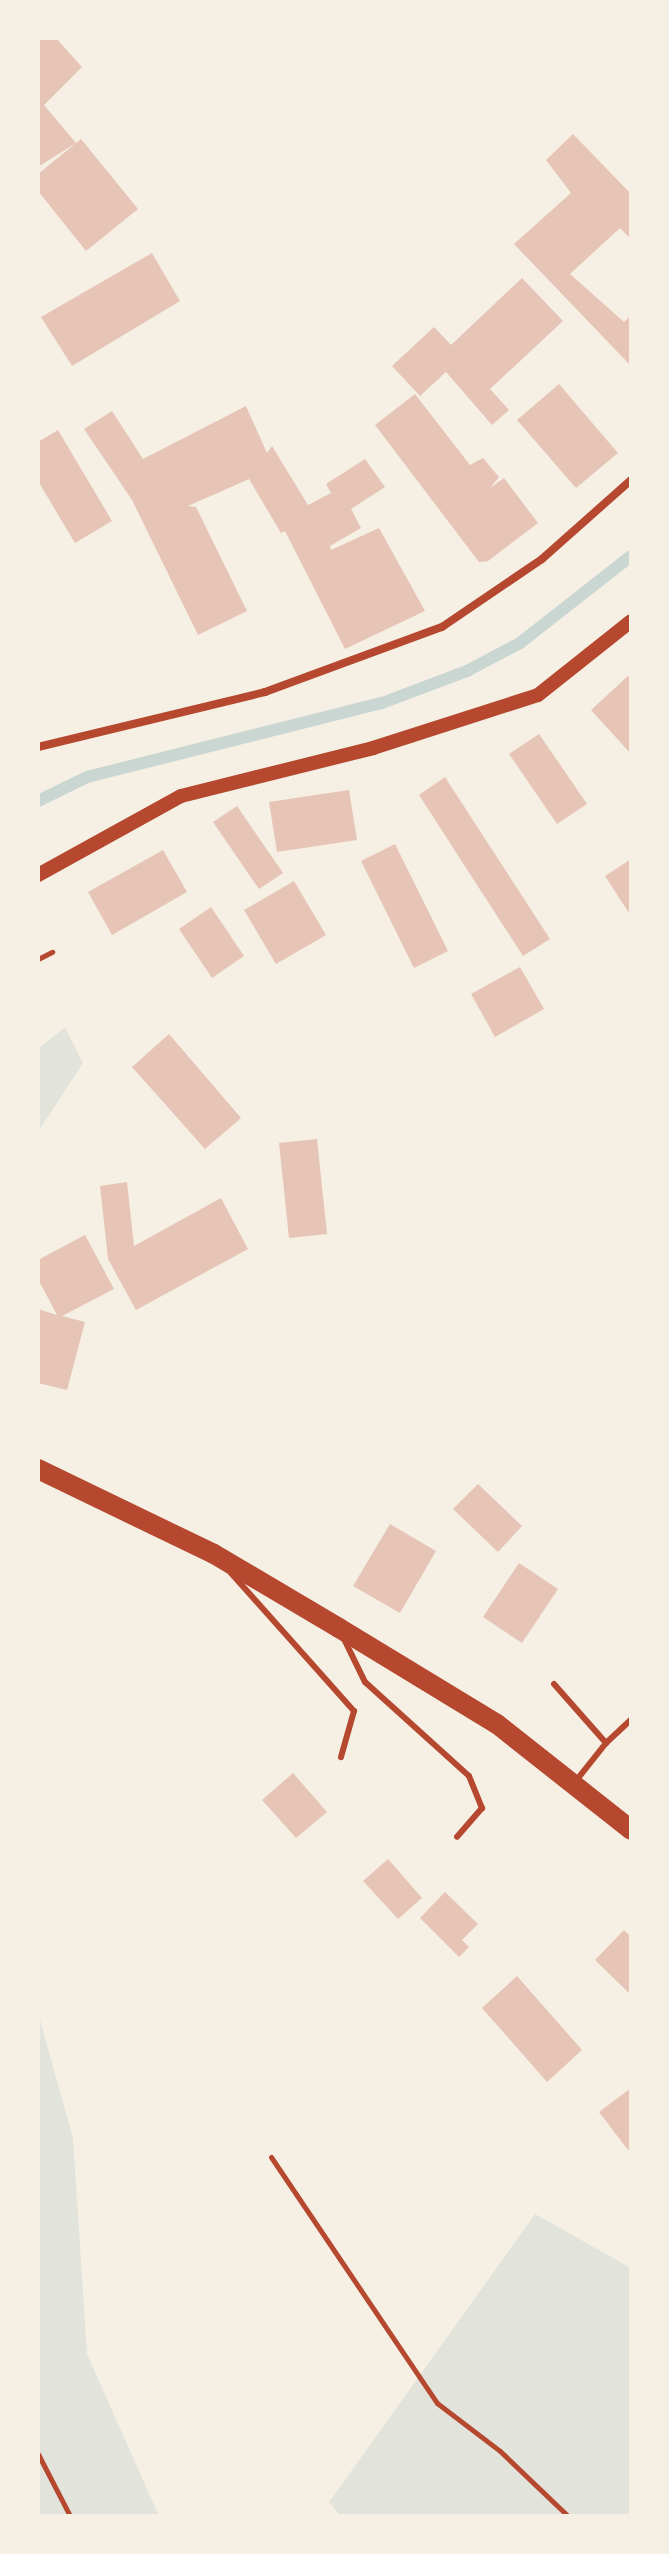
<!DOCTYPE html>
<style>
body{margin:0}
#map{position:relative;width:669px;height:2554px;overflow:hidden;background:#f6efe4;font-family:Poppins,sans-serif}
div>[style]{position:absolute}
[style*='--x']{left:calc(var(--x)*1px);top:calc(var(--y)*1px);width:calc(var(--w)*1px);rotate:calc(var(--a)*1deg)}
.green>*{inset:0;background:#e2e4dc}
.stream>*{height:12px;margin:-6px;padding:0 6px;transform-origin:6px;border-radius:6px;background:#c9d6d2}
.building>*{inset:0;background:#e6c5b7}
.path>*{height:5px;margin:-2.5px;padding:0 2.5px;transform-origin:2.5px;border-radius:2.5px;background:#b5482f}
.service>*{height:6px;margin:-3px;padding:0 3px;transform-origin:3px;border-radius:3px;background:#b5482f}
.minor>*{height:8px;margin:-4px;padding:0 4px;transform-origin:4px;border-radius:4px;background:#b5482f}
.tertiary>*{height:14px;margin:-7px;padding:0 7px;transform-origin:7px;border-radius:7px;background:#b5482f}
.primary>*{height:20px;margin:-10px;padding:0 10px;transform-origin:10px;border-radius:10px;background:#b5482f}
span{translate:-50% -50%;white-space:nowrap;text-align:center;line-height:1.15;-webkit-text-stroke:8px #f6efe4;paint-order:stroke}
.frame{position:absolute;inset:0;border:40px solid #f6efe4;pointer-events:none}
</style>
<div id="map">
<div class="green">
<div style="clip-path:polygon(65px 1027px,83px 1063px,38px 1132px,38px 1049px)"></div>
<div style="clip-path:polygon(38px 2013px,73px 2138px,87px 2354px,159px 2516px,38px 2516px)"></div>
<div style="clip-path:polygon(535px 2214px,631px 2268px,631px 2516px,340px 2516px,329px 2502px)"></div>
</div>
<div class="stream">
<div style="--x:38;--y:801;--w:55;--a:-26.1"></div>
<div style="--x:87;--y:777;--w:304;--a:-14.1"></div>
<div style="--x:382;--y:703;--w:91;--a:-20.6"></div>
<div style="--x:467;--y:671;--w:60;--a:-27.8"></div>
<div style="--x:520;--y:643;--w:141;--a:-38.1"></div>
</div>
<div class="building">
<div style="clip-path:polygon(38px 38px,56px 38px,82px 67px,44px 105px,76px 143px,81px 139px,138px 209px,86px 251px,38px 191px,38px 174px,76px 143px,38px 167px)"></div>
<div style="clip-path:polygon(573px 134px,631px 194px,631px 239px,620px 228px,570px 274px,624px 322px,631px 315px,631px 366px,514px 244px,571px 193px,546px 160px)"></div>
<div style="clip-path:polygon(152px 253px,180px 301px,72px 366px,41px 317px)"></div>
<div style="clip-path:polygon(522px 278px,563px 321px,490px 389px,509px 410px,492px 425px,446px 372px,420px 396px,392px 366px,434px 327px,451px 345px)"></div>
<div style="clip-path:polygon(559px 384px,618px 453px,576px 488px,517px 420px)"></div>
<div style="clip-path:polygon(415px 394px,470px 465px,483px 458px,499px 477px,490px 488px,504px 478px,538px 523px,488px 561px,479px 562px,375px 425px)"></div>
<div style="clip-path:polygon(246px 406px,267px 453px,272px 446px,308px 505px,331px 493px,326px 484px,365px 459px,385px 487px,351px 509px,361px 528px,330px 546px,331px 550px,379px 528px,425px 611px,345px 649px,285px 531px,281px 533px,249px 479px,188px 506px,196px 507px,247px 611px,198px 635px,132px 500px,84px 429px,112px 411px,143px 459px)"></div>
<div style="clip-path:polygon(58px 430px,112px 521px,75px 543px,38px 481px,38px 442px)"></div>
<div style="clip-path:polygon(628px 676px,631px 679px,631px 754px,591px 710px)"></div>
<div style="clip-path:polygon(539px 734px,587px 804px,557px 824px,509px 754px)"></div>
<div style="clip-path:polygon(445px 777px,550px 939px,523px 956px,419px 795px)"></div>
<div style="clip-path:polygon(349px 790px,357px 840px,277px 852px,269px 802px)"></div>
<div style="clip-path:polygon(237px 806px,283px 873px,259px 889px,213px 822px)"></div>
<div style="clip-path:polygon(395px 844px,448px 951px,414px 968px,361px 861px)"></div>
<div style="clip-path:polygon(163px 850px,187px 892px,112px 935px,88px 892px)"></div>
<div style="clip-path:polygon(631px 859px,631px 912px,629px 913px,605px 876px)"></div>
<div style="clip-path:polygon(294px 881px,326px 935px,276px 964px,244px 910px)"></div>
<div style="clip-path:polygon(211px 907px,244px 956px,212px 978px,179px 929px)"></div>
<div style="clip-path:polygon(520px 967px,544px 1009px,495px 1037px,471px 994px)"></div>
<div style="clip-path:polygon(169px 1034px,241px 1118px,205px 1149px,132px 1067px)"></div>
<div style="clip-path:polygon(317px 1139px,327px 1234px,289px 1238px,279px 1143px)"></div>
<div style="clip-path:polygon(127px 1182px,134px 1246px,221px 1198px,248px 1249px,136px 1310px,108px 1259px,100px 1186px)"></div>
<div style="clip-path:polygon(85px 1235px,114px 1289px,62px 1316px,85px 1322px,67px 1390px,38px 1383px,38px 1309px,57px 1315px,38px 1279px,38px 1260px)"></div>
<div style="clip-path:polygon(478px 1484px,522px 1526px,498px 1552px,453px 1509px)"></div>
<div style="clip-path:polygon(390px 1524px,436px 1551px,400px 1613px,353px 1586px)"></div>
<div style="clip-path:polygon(519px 1563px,558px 1589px,522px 1643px,483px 1617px)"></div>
<div style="clip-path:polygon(293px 1773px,327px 1812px,296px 1838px,262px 1800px)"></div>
<div style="clip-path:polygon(388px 1859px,422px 1898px,398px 1919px,363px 1881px)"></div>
<div style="clip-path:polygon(445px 1892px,478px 1924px,462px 1940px,469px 1947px,459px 1957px,420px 1918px)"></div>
<div style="clip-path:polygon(624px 1930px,631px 1937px,631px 1995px,595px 1960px)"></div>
<div style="clip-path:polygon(517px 1976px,582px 2050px,547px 2082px,482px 2008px)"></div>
<div style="clip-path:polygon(631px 2088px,631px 2148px,628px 2150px,599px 2112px)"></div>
</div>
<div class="path">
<div style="--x:38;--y:959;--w:16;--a:-27"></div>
<div style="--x:271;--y:2157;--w:297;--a:56"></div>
<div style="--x:437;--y:2403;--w:79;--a:37.3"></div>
<div style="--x:500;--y:2451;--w:94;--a:43.7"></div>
<div style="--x:38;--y:2454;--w:70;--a:62.7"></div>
</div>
<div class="service">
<div style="--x:231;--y:1573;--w:185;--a:48.3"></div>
<div style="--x:354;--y:1711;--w:48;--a:105.8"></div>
<div style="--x:344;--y:1639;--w:48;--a:64"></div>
<div style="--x:365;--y:1682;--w:140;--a:42.1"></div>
<div style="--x:469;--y:1776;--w:35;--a:68"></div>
<div style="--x:482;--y:1808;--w:38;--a:131"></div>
<div style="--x:554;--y:1684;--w:79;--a:48.6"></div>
<div style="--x:606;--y:1743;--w:50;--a:128.5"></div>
<div style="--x:606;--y:1743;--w:34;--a:-43"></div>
</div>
<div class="minor">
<div style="--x:38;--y:747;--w:234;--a:-13.6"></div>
<div style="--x:265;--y:692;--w:189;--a:-20.2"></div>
<div style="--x:442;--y:627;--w:121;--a:-34.2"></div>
<div style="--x:542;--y:559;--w:119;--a:-41.6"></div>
</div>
<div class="tertiary">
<div style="--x:38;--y:875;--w:163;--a:-28.9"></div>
<div style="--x:181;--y:796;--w:198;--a:-14"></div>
<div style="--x:373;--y:748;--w:173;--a:-17.8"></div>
<div style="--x:538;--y:695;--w:119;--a:-38.5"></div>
</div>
<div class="primary">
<div style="--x:38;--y:1469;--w:195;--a:25.8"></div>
<div style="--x:214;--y:1554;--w:145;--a:30.6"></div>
<div style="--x:339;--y:1628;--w:185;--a:31.3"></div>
<div style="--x:497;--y:1724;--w:171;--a:38.3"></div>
</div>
<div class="frame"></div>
</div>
